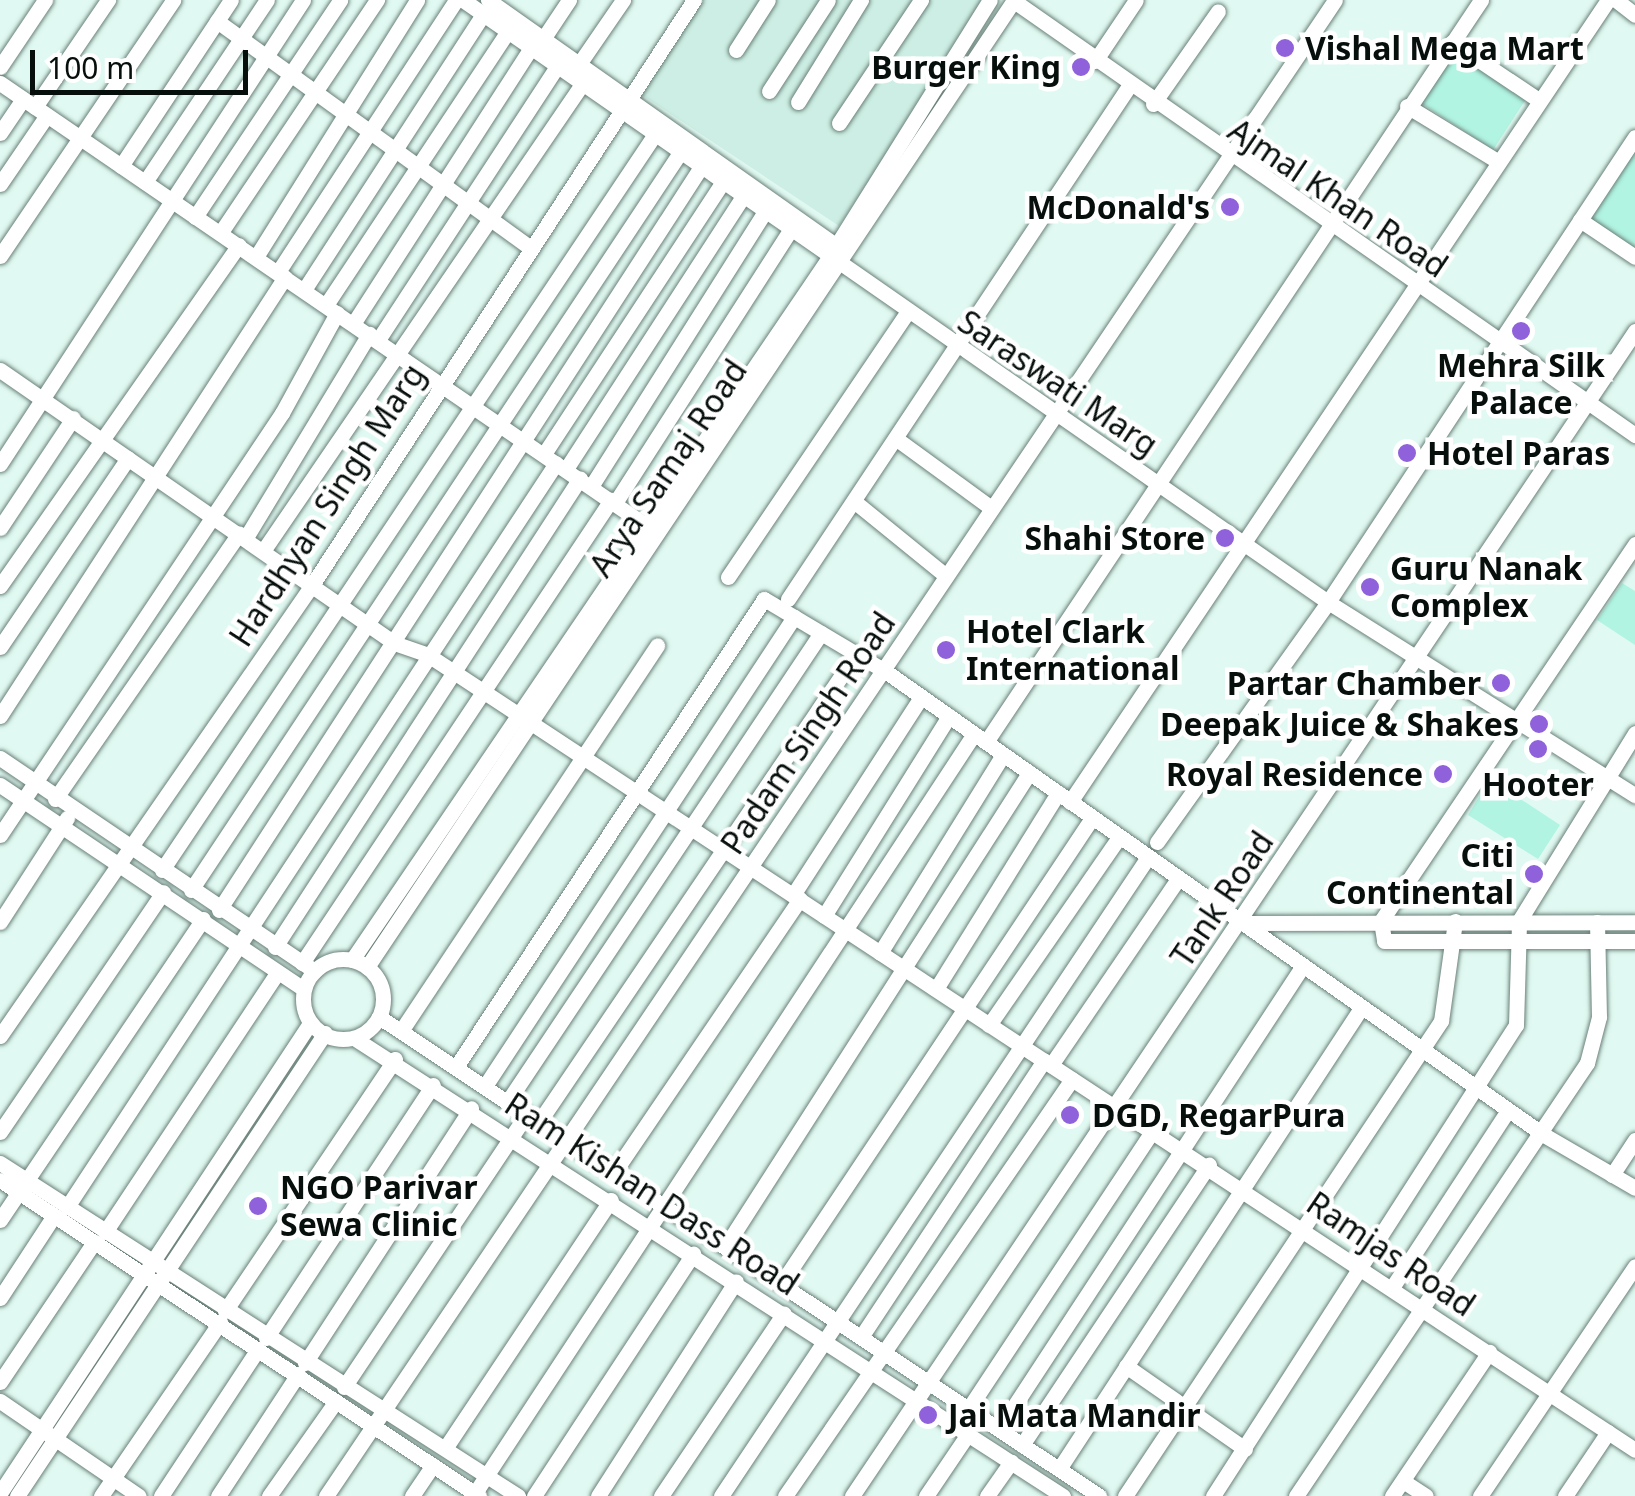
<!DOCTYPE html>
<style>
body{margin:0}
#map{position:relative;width:1635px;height:1496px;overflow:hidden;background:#e0f9f2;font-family:"Noto Sans",sans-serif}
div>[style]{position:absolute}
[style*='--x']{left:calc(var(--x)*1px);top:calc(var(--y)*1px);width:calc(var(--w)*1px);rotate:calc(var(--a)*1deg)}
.built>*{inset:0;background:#cdeee4}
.green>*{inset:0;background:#b1f4e2}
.roads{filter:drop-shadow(0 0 2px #6a8079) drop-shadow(0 0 2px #6a8079)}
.minor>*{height:15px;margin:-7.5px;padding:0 7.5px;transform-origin:7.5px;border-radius:7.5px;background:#fff}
.minor>.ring{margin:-7.5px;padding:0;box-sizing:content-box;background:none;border:15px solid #fff;border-radius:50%}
.dots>*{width:28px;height:28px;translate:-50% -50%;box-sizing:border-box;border:5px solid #fff;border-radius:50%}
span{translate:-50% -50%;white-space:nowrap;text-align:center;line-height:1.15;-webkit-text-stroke:9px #fff;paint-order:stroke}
.poi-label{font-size:32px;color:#070f0d;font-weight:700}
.left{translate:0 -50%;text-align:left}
.right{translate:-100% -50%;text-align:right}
.street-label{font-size:32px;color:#070f0d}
.scale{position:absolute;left:30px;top:50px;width:218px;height:45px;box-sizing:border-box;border:5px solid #070f0d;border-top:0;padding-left:12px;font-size:30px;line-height:35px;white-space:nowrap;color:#070f0d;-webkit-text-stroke:8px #fff;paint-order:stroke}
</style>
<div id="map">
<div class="built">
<div style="clip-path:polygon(689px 0,988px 0,839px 226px,633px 89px)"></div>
</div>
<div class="green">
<div style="clip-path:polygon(1454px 52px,1526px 99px,1493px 150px,1421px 103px)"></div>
<div style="clip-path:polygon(1635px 149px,1635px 250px,1588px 218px)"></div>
<div style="clip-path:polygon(1622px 583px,1635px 591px,1635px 645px,1597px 620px)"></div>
<div style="clip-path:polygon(1490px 779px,1560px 825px,1538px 859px,1468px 815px)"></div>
</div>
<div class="roads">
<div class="minor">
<div style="--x:463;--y:0;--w:1054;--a:34.84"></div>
<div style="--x:1328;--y:602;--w:363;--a:32.2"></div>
<div style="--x:488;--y:0;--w:436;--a:35.2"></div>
<div style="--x:1616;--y:0;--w:24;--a:38"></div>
<div style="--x:1014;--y:1;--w:758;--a:34.95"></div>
<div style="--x:217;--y:21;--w:385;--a:35.9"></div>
<div style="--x:543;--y:39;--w:47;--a:-56.3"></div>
<div style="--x:1452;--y:42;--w:102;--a:33.8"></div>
<div style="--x:736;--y:50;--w:59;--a:-57.4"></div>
<div style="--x:1095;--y:61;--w:73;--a:-56.1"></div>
<div style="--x:579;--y:64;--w:78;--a:-55.5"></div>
<div style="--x:0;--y:67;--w:81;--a:-56.1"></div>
<div style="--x:0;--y:83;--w:793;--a:34.41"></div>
<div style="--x:769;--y:91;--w:108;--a:-57"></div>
<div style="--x:798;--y:102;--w:120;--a:-58.3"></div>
<div style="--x:1153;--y:104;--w:113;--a:-55"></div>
<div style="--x:1407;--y:106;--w:105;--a:31.4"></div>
<div style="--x:35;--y:107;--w:130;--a:-55.7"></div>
<div style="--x:839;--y:123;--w:148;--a:-56.3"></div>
<div style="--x:0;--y:133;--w:41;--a:-55.9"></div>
<div style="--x:121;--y:166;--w:199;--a:-56.5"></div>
<div style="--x:145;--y:182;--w:219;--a:-56.2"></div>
<div style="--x:0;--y:184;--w:83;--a:-55.7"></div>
<div style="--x:195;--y:217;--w:261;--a:-56.2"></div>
<div style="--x:1580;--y:220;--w:66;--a:33.9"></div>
<div style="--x:221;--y:232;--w:280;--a:-56.1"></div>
<div style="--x:0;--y:256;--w:309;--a:-55.9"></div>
<div style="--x:256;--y:257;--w:303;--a:-57.9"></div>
<div style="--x:278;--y:272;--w:325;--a:-56.8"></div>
<div style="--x:304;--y:290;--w:329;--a:-57"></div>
<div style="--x:326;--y:305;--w:327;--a:-56.4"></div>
<div style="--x:353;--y:324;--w:328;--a:-57.2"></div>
<div style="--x:378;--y:340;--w:327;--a:-56.8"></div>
<div style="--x:0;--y:370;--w:479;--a:34.7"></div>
<div style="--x:394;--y:643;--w:36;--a:19"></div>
<div style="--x:428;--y:655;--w:1445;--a:33.37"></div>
<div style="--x:898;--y:440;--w:114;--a:36.1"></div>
<div style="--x:544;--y:454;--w:326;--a:-56.7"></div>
<div style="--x:0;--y:464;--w:554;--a:-56.85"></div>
<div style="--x:566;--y:469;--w:325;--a:-57"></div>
<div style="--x:592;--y:485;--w:324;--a:-57.7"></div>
<div style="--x:855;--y:502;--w:117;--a:39.1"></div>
<div style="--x:615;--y:503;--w:324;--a:-57.3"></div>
<div style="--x:0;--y:528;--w:132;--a:-56.4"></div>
<div style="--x:245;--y:539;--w:240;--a:-58.8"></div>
<div style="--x:263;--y:551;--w:566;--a:-55.66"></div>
<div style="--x:728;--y:577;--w:318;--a:-55.9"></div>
<div style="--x:0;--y:586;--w:416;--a:-55"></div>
<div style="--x:788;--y:599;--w:616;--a:-56.39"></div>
<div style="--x:0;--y:647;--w:228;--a:-55.9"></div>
<div style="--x:0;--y:716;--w:523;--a:-57.01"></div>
<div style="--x:986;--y:742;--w:892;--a:-56.29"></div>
<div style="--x:0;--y:758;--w:380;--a:34.1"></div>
<div style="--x:0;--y:785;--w:366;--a:33.9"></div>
<div style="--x:55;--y:799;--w:323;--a:-55.3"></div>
<div style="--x:1070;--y:802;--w:966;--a:-56.15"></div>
<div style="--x:0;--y:835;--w:508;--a:-56.25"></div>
<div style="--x:282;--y:413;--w:114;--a:-61.2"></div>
<div style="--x:1157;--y:842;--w:295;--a:-54.5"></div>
<div style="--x:1328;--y:602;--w:557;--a:-56.57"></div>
<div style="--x:162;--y:870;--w:886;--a:-56.18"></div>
<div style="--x:191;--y:890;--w:883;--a:-56.45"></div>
<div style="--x:793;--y:895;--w:236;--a:-57.1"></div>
<div style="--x:219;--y:910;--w:886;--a:-57.03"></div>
<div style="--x:824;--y:916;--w:236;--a:-58"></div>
<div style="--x:1381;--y:921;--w:455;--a:-56"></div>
<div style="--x:1381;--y:921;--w:20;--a:81"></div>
<div style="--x:1384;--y:941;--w:251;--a:0"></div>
<div style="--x:0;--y:922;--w:124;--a:-57.2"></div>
<div style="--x:1241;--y:923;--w:394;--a:-0.1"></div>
<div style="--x:275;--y:947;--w:559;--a:-56.96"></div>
<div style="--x:880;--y:953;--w:233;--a:-58.2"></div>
<div class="ring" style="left:303px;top:959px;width:65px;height:65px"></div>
<div style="--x:352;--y:960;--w:847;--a:-55.82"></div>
<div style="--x:828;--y:259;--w:305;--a:-58"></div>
<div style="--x:302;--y:963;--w:557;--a:-56.28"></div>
<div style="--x:367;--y:967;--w:1163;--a:-56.21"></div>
<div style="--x:936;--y:989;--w:231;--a:-58.1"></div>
<div style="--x:379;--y:1017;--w:865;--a:33.63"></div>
<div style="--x:989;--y:1025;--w:229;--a:-55.3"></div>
<div style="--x:401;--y:1031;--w:463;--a:-56.4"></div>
<div style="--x:0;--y:1036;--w:548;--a:-55.32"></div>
<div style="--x:312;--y:585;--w:699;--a:-56.86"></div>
<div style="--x:354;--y:1038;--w:844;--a:32.86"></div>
<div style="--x:1051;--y:1065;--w:225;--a:-55.7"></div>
<div style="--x:456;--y:1067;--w:560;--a:-56.65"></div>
<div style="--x:764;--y:599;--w:141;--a:30.8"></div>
<div style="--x:885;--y:671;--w:806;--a:35.15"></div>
<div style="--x:1544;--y:1135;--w:105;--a:30.2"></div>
<div style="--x:485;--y:1086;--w:562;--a:-56.62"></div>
<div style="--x:508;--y:1101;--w:563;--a:-56.23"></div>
<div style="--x:539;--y:1122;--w:565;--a:-55.89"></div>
<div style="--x:0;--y:1132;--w:290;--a:-55.8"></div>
<div style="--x:0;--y:1163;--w:616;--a:32.74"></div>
<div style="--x:615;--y:1171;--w:329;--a:-55.8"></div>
<div style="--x:1612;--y:1175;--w:42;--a:-56.7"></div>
<div style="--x:0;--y:1180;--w:574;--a:33.41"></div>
<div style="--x:67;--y:1207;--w:890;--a:-56.68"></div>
<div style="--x:0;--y:1220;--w:363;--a:-56"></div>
<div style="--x:105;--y:1232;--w:312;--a:-56.4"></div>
<div style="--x:727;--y:1244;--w:560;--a:-57.33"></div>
<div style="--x:783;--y:1281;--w:557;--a:-56.28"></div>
<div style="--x:1393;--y:1286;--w:210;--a:-56.8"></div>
<div style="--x:0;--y:1298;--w:97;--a:-56.8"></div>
<div style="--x:225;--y:1311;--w:304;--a:-56"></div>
<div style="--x:863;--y:1334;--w:328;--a:-56.5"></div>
<div style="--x:266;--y:1338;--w:303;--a:-56.6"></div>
<div style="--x:305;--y:1363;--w:304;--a:-56.9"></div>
<div style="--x:1126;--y:1366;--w:145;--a:34.9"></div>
<div style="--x:0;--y:1382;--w:169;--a:-56.1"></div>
<div style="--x:344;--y:1387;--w:329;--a:-56.2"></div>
<div style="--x:0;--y:1401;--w:168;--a:34.4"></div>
<div style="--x:969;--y:1408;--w:336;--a:-56.5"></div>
<div style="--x:999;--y:1429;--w:552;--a:-56.74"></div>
<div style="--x:1022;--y:1445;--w:337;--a:-56.3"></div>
<div style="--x:446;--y:1447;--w:297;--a:-56.3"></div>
<div style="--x:1059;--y:1469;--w:551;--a:-56.77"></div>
<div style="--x:1403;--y:1481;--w:27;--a:33"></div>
<div style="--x:0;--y:1493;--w:563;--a:-56.59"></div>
<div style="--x:17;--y:1496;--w:556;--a:-56.37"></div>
<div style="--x:101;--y:1496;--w:211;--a:-55.6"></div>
<div style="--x:161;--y:1496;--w:176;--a:-56.6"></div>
<div style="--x:218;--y:1496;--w:146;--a:-56.7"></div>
<div style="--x:269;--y:1496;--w:116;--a:-54.8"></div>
<div style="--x:326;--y:1496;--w:1804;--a:-56"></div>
<div style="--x:412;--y:1496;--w:37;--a:-56"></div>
<div style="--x:473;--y:1496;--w:912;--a:-56.68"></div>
<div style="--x:534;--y:1496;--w:290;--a:-56.7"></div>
<div style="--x:598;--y:1496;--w:255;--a:-57.3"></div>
<div style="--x:661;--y:1496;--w:220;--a:-56.1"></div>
<div style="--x:721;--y:1496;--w:769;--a:-56.25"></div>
<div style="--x:785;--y:1496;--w:506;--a:-55.46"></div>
<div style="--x:852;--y:1496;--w:1404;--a:-56.09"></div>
<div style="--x:926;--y:1496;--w:75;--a:-55.9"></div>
<div style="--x:987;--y:1496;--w:42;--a:-54.8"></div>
<div style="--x:1125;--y:1496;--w:571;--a:-56.37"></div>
<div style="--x:1441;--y:1021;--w:101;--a:-82"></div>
<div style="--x:1213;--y:1496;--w:560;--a:-57.25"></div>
<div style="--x:1516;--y:1025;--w:104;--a:-88.3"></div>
<div style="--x:1519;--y:921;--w:221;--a:-58.3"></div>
<div style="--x:1296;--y:1496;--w:522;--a:-56.1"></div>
<div style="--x:1587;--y:1063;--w:48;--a:-75.4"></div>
<div style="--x:1599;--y:1017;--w:95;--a:-91.2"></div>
<div style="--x:1392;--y:1496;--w:174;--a:-56"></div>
<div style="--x:1480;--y:1496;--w:277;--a:-56"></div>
<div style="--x:1565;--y:1496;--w:77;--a:-56.1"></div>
</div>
</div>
<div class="dots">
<div style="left:1285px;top:48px;background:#8f61db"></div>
<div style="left:1081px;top:67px;background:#8f61db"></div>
<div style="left:1230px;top:207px;background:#8f61db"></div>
<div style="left:1521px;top:331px;background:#8f61db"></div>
<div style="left:1407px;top:453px;background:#8f61db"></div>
<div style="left:1225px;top:538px;background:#8f61db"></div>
<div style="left:1370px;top:587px;background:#8f61db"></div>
<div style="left:946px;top:650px;background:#8f61db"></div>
<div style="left:1501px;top:683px;background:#8f61db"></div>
<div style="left:1539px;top:724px;background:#8f61db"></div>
<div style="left:1538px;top:749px;background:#8f61db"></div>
<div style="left:1443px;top:774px;background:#8f61db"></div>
<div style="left:1534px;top:874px;background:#8f61db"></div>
<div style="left:1070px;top:1115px;background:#8f61db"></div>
<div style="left:258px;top:1206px;background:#8f61db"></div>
<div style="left:928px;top:1415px;background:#8f61db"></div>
</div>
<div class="poi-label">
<span class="left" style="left:1305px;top:48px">Vishal Mega Mart</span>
<span class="right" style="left:1061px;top:67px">Burger King</span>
<span class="right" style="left:1210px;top:207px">McDonald's</span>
<span style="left:1521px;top:384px">Mehra Silk<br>Palace</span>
<span class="left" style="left:1427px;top:453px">Hotel Paras</span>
<span class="right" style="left:1205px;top:538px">Shahi Store</span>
<span class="left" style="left:1390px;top:587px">Guru Nanak<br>Complex</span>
<span class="left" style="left:966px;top:650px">Hotel Clark<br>International</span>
<span class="right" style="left:1481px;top:683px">Partar Chamber</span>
<span class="right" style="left:1519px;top:724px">Deepak Juice &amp; Shakes</span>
<span class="right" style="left:1423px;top:774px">Royal Residence</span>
<span style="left:1538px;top:784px">Hooter</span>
<span class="right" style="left:1514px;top:874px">Citi<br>Continental</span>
<span class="left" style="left:1092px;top:1115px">DGD, RegarPura</span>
<span class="left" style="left:280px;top:1206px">NGO Parivar<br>Sewa Clinic</span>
<span class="left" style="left:948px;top:1415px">Jai Mata Mandir</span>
</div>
<div class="street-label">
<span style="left:1338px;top:198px;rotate:34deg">Ajmal Khan Road</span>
<span style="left:1058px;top:383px;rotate:34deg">Saraswati Marg</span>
<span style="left:668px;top:468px;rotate:-56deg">Arya Samaj Road</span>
<span style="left:327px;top:505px;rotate:-57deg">Hardhyan Singh Marg</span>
<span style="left:808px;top:733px;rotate:-56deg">Padam Singh Road</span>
<span style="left:1222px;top:899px;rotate:-56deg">Tank Road</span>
<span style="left:652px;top:1194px;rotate:33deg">Ram Kishan Dass Road</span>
<span style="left:1391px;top:1254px;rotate:34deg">Ramjas Road</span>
</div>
<div class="scale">100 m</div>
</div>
